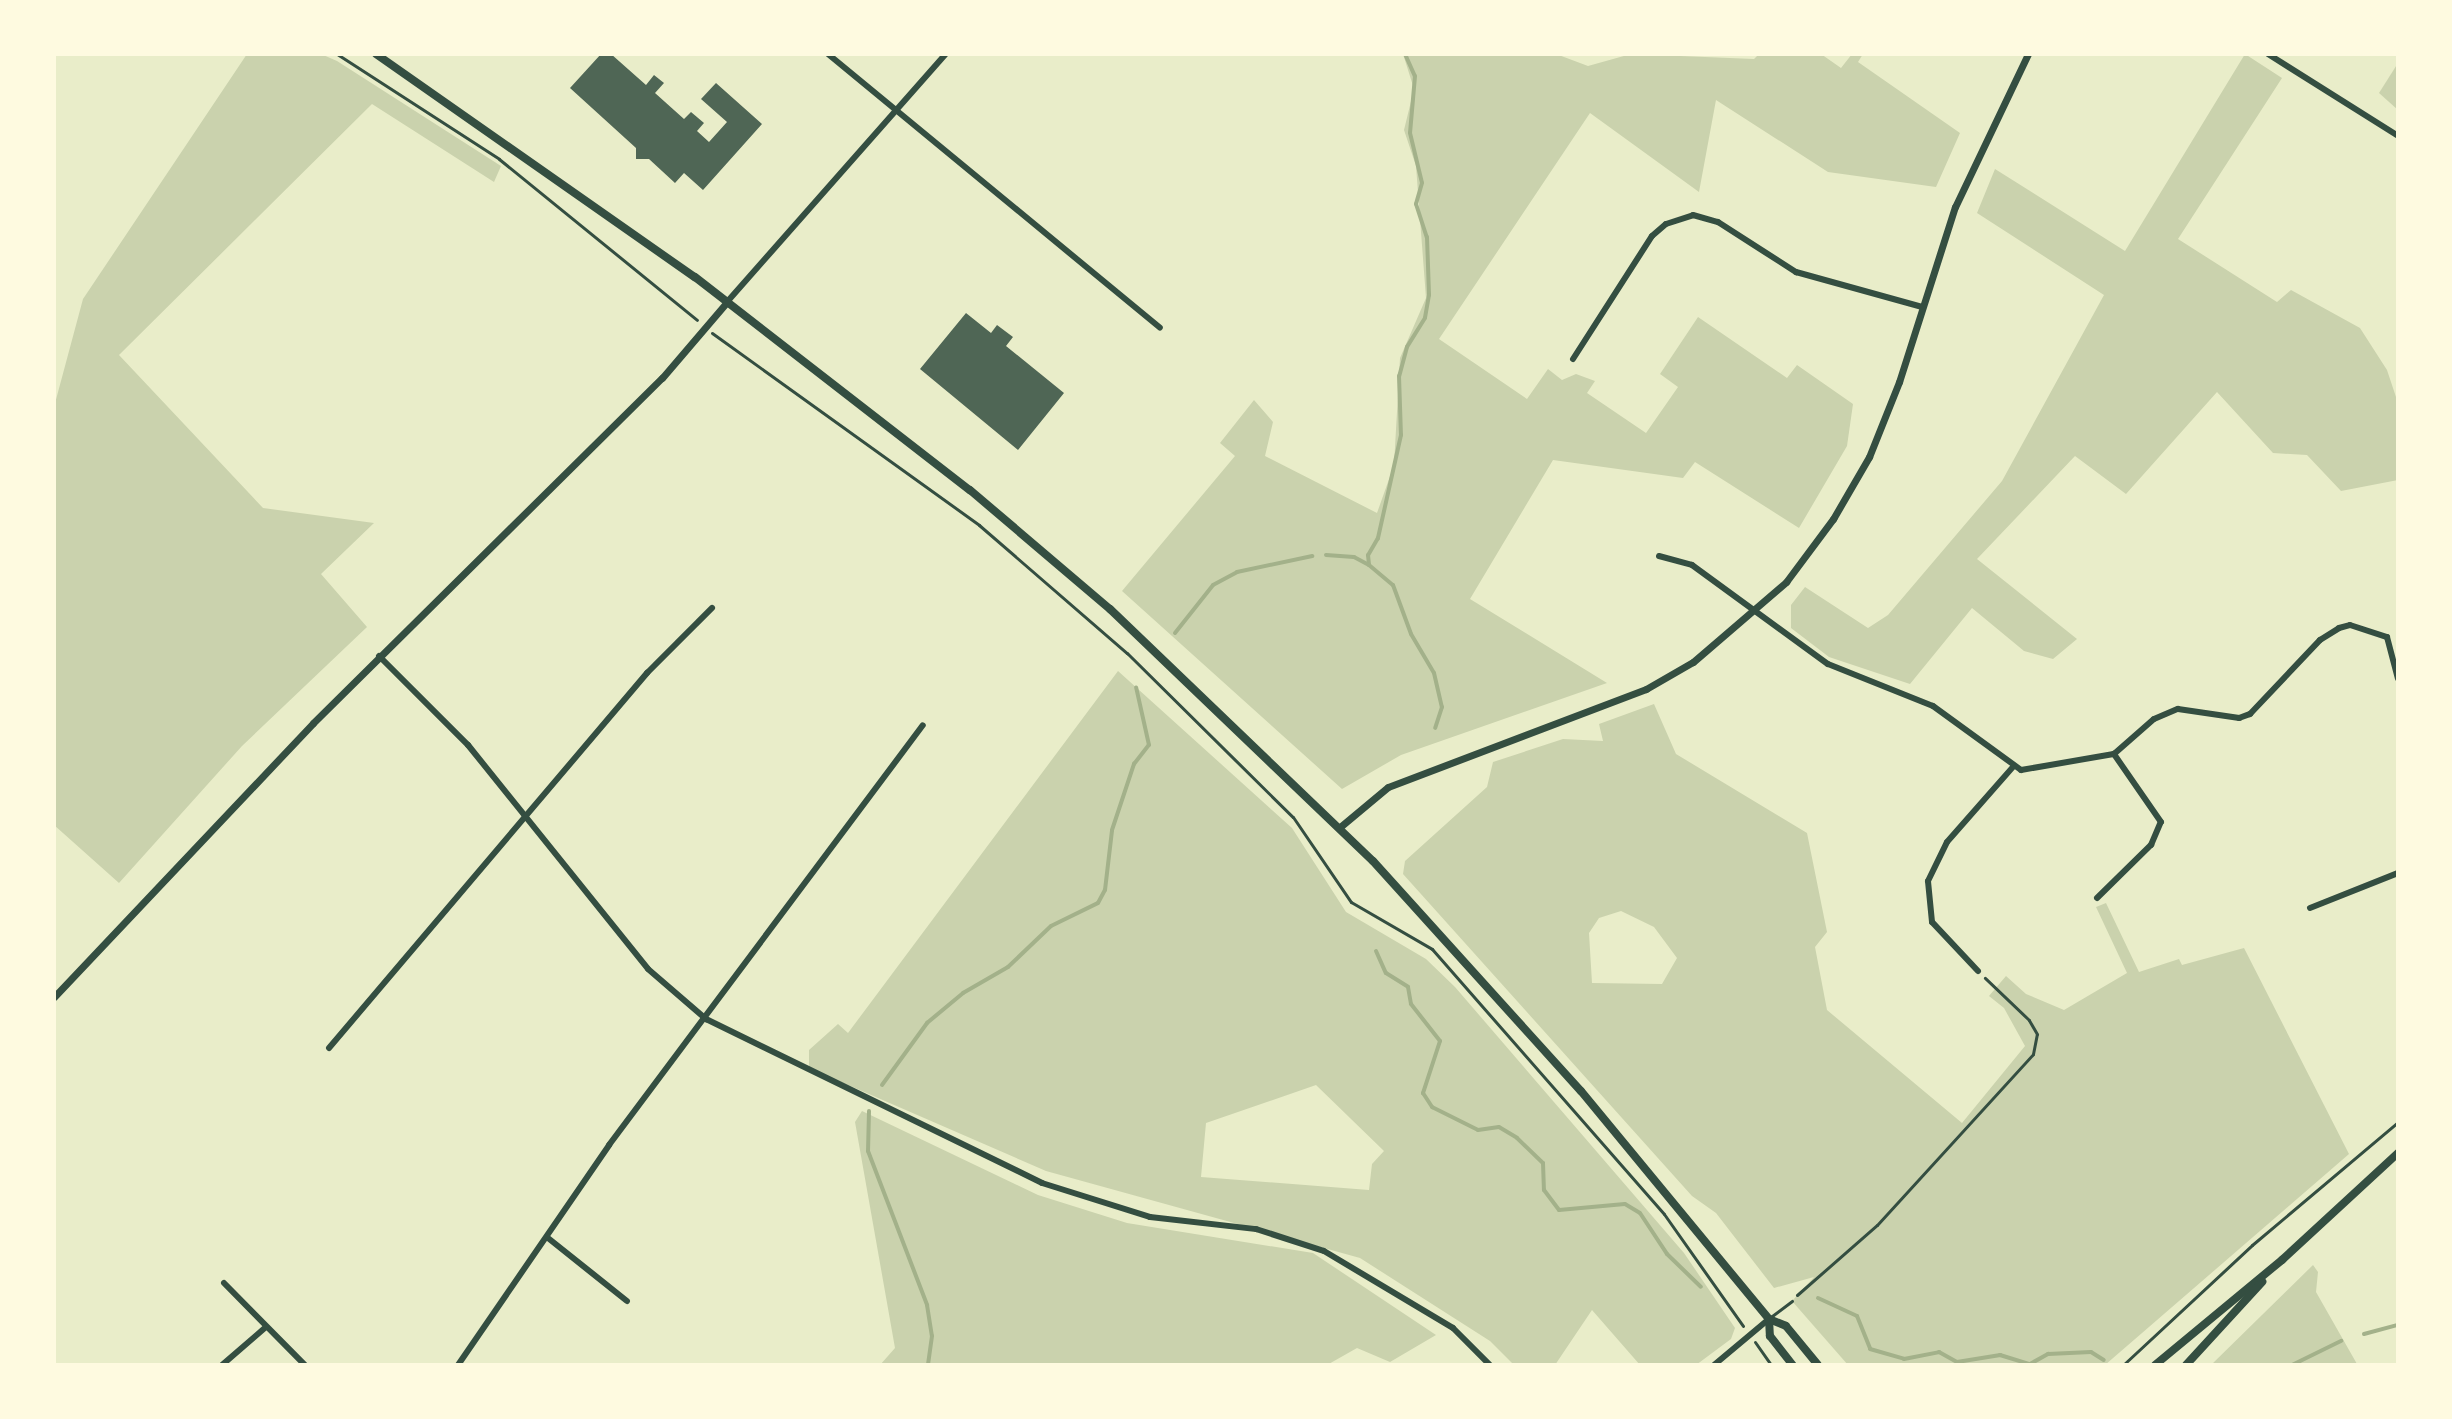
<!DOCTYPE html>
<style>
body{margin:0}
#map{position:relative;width:2452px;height:1419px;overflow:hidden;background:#e9edc9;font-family:Georgia,serif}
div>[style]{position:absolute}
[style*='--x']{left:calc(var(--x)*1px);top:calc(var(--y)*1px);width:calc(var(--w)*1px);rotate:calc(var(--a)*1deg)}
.green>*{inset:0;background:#cad2ad}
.stream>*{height:4px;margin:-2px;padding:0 2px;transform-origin:2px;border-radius:2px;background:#a3b18a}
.building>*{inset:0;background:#4f6655}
.path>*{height:3px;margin:-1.5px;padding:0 1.5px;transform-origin:1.5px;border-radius:1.5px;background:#344e41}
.service>*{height:3px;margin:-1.5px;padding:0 1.5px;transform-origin:1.5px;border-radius:1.5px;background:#344e41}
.minor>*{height:6px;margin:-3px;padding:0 3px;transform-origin:3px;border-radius:3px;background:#344e41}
.tertiary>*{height:7px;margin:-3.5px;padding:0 3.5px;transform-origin:3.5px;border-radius:3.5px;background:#344e41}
.secondary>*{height:8px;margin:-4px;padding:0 4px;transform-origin:4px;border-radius:4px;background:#344e41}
span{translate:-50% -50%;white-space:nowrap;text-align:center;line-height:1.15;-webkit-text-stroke:8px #fefae0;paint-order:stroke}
.frame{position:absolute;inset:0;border:56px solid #fefae0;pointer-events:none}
</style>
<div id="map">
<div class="green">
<div style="clip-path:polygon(247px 54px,321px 54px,337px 61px,501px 166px,494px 182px,372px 104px,119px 355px,263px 508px,374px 523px,321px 574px,367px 627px,242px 746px,119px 883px,54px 825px,54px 407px,83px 299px)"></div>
<div style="clip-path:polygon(1403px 54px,1556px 54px,1588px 66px,1631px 54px,1754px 59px,1759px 54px,1821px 54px,1841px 68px,1852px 54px,1863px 54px,1858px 62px,1960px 133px,1936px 187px,1828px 172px,1716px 100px,1699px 192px,1590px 113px,1439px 339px,1527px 399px,1548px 369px,1562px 380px,1576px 374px,1595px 381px,1587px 393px,1646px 433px,1678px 387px,1660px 374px,1698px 317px,1787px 378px,1797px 365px,1853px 404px,1847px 446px,1799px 528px,1695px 462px,1683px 478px,1553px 460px,1470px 599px,1607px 683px,1401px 755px,1342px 789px,1122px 591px,1235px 456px,1220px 443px,1254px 400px,1273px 422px,1265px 456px,1377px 513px,1394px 465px,1400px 358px,1426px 298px,1416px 166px,1404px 130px,1414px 89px)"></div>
<div style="clip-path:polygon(2245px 54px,2282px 78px,2178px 239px,2277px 302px,2291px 290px,2360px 328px,2387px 370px,2398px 403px,2398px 480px,2341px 491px,2307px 455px,2273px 453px,2217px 392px,2126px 494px,2075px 456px,1977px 559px,2077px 639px,2053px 659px,2024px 651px,1972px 608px,1910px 684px,1829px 657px,1791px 628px,1791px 605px,1805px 587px,1868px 628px,1888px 615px,2002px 481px,2104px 295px,1977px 213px,1995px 169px,2125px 251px)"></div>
<div style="clip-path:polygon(2398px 63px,2398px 110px,2379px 93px)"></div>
<div style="clip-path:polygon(evenodd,1118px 671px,1292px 828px,1346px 912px,1426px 959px,1455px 987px,1684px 1253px,1735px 1328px,1731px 1339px,1696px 1365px,1640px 1365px,1592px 1310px,1555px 1365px,1514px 1365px,1490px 1341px,1360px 1258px,1046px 1171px,809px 1068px,809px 1050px,838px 1024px,848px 1033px,1118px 671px,1316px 1085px,1384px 1151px,1372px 1164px,1369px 1190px,1201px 1177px,1206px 1123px,1316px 1085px)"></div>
<div style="clip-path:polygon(evenodd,1654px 704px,1676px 754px,1807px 833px,1827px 932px,1815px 947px,1827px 1010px,1962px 1123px,2025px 1046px,2004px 1008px,1989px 996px,2006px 976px,2026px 994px,2064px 1010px,2127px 973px,2096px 907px,2106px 903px,2139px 972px,2179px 959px,2182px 965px,2244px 948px,2349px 1154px,2105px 1365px,1848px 1365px,1792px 1301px,1814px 1277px,1774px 1288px,1716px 1213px,1692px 1196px,1403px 874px,1405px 861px,1487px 787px,1493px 762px,1563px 739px,1603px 741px,1599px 724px,1654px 704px,1621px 911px,1654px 927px,1677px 958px,1662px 984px,1592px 983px,1589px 933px,1599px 918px,1621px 911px)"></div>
<div style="clip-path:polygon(862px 1111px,1038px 1195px,1127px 1223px,1313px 1253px,1436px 1335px,1390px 1362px,1357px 1348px,1327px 1365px,880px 1365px,895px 1348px,855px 1122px)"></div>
<div style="clip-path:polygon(2313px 1265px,2318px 1272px,2316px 1292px,2357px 1364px,2211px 1365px)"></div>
</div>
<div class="stream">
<div style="--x:1405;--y:54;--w:24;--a:66"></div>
<div style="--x:1415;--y:76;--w:57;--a:95"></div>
<div style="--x:1410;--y:133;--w:51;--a:76.5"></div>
<div style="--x:1422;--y:183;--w:22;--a:106"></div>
<div style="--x:1416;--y:204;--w:35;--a:72"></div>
<div style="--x:1427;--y:237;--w:58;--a:88"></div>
<div style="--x:1429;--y:295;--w:23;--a:100"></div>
<div style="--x:1425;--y:318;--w:34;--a:122"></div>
<div style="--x:1407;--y:347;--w:30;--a:105"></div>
<div style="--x:1399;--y:376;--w:59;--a:88.1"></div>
<div style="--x:1401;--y:435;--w:106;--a:102.6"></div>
<div style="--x:1378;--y:538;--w:20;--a:120"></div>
<div style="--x:1368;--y:555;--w:10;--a:84"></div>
<div style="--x:1369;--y:565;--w:31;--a:40"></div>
<div style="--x:1393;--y:585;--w:52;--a:69.8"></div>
<div style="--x:1411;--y:634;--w:45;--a:59.5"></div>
<div style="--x:1434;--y:673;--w:35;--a:77"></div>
<div style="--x:1442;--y:707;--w:22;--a:108"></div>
<div style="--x:1326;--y:555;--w:28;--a:4"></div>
<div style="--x:1354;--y:557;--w:17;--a:28"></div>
<div style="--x:1175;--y:633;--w:61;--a:-51.6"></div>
<div style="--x:1213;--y:585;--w:27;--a:-28"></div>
<div style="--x:1237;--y:572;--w:77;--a:-12"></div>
<div style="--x:1376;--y:951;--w:24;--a:66"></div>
<div style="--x:1386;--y:973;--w:26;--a:32"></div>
<div style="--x:1408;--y:987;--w:17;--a:80"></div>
<div style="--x:1411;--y:1004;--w:47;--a:51.9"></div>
<div style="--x:1440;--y:1041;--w:55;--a:108.1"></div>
<div style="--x:1423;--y:1093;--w:17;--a:57"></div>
<div style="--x:1432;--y:1107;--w:51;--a:26.6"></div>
<div style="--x:1478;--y:1130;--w:21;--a:-8"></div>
<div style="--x:1499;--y:1127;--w:21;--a:31"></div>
<div style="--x:1517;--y:1138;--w:36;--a:44"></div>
<div style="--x:1543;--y:1163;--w:27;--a:88"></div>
<div style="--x:1544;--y:1190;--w:25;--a:53"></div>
<div style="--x:1559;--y:1210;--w:66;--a:-5.2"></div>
<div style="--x:1625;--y:1204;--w:17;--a:31"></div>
<div style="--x:1640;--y:1213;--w:49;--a:56.6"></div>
<div style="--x:1667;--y:1254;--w:47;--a:44.1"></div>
<div style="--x:882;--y:1085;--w:77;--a:-54"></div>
<div style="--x:927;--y:1023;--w:47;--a:-39.8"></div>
<div style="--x:963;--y:993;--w:52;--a:-30"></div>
<div style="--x:1008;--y:967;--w:59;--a:-43.6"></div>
<div style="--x:1051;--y:926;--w:52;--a:-26.1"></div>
<div style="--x:1098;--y:903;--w:15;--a:-62"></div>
<div style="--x:1105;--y:890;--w:60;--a:-83.3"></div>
<div style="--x:1112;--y:830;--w:70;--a:-71.6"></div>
<div style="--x:1134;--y:764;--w:24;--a:-52"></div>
<div style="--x:1149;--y:745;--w:59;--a:-102.6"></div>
<div style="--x:869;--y:1111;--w:40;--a:91.4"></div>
<div style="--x:868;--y:1151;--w:165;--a:69"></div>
<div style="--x:927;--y:1305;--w:31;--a:81"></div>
<div style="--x:932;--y:1336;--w:29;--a:98"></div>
<div style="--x:1818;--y:1298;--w:43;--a:24.8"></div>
<div style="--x:1857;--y:1316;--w:35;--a:68"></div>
<div style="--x:1870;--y:1349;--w:35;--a:16"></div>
<div style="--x:1904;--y:1359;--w:36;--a:-11"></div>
<div style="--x:1939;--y:1352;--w:21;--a:29"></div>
<div style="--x:1957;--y:1362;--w:44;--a:-9.2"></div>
<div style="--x:2000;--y:1355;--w:31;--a:17"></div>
<div style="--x:2030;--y:1364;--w:21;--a:-29"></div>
<div style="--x:2048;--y:1354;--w:43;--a:-2.7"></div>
<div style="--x:2091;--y:1352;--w:15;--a:32"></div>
<div style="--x:2364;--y:1334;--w:35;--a:-15"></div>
<div style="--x:2292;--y:1365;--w:55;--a:-26.1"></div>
</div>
<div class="building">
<div style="clip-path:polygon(601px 54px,611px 54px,646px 85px,654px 75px,664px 83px,655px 93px,684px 119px,691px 112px,704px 123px,697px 131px,709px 142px,727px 122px,701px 99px,716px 83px,762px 124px,703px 190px,684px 173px,675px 183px,649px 159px,636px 159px,636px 148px,570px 88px)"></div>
<div style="clip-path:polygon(966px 313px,991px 333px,997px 325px,1013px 337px,1006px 346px,1064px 393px,1018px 450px,920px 369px)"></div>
</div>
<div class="path">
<div style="--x:337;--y:54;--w:193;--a:32.9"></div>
<div style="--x:499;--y:159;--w:255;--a:39.1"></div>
<div style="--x:712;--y:333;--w:329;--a:35.7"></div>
<div style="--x:979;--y:525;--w:196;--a:40.9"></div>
<div style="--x:1127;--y:653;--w:233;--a:44.7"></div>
<div style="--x:1293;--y:817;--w:103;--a:55.7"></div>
<div style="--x:1351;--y:902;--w:94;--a:30.1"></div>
<div style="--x:1432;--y:949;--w:352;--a:48.8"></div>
<div style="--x:1664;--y:1214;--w:137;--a:54.8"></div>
<div style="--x:1797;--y:1295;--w:106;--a:-41.2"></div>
<div style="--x:1877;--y:1225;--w:231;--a:-47.6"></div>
<div style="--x:2033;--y:1054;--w:20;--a:-79"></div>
<div style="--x:2037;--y:1034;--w:16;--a:-120"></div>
<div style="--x:2029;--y:1020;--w:61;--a:-136.3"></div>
<div style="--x:1755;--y:1342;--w:28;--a:55"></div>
<div style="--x:2123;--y:1365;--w:176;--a:-42.9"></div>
<div style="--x:2252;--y:1245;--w:191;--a:-40.1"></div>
</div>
<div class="service">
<div style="--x:1772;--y:1316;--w:25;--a:-37"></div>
</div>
<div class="minor">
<div style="--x:828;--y:54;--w:430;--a:39.5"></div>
<div style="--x:2268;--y:54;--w:154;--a:32.2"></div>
<div style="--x:727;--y:302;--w:331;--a:-48.6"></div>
<div style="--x:1573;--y:359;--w:146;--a:-57.3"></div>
<div style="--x:1652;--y:236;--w:18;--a:-41"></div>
<div style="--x:1666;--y:224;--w:28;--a:-18"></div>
<div style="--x:1693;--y:215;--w:26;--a:16"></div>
<div style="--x:1718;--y:222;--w:93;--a:32.7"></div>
<div style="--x:1796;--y:272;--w:131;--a:15.5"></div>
<div style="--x:1659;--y:556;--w:34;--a:15"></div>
<div style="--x:1692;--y:565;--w:168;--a:36.1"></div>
<div style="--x:1828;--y:664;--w:113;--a:21.8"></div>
<div style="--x:1933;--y:706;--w:109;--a:36"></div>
<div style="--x:2021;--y:770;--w:94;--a:-9.8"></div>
<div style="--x:2114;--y:754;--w:53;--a:-41.2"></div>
<div style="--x:2154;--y:719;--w:26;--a:-23"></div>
<div style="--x:2178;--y:709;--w:62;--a:8.4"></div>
<div style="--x:2239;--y:718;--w:12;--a:-20"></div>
<div style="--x:2250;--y:714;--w:102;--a:-46.6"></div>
<div style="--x:2320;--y:640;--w:22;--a:-32"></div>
<div style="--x:2339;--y:628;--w:11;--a:-15"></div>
<div style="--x:2350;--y:625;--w:39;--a:18"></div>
<div style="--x:2387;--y:637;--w:43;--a:75.3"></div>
<div style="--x:379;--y:656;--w:126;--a:45"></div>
<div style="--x:468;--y:745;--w:287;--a:51.2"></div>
<div style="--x:648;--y:969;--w:77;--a:40.8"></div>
<div style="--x:706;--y:1019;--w:374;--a:26"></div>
<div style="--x:1042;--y:1183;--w:113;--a:17.5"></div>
<div style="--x:1150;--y:1217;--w:107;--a:6.5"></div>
<div style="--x:1256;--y:1229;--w:71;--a:17.9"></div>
<div style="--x:1324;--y:1251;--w:150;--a:30.8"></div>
<div style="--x:1453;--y:1328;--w:52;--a:45"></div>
<div style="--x:2097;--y:898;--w:76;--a:-44.5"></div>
<div style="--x:2151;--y:845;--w:25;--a:-67"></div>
<div style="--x:2161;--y:822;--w:83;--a:-124.7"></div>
<div style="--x:2310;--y:908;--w:95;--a:-21.7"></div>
<div style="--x:1978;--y:971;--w:67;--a:-133.2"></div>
<div style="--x:1932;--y:922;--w:41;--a:-95.6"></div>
<div style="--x:1928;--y:881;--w:43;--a:-64"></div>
<div style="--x:1947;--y:842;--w:100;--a:-48.7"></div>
<div style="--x:329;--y:1048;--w:492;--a:-49.7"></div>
<div style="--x:647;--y:673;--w:92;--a:-45"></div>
<div style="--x:548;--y:1238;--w:101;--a:38.6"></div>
<div style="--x:224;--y:1283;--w:115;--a:45.4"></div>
<div style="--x:222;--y:1365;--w:58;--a:-40.8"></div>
<div style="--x:458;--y:1365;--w:267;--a:-55.5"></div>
<div style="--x:609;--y:1145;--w:524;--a:-53.22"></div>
<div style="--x:1714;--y:1365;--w:72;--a:-39.9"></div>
</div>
<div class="tertiary">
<div style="--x:1340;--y:827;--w:62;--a:-39.8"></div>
<div style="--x:1388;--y:787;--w:276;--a:-20.8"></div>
<div style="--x:1646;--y:689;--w:54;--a:-29.9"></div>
<div style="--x:1693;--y:662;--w:123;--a:-40.7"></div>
<div style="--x:1786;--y:582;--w:79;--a:-53.3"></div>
<div style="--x:1833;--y:519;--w:72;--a:-59.9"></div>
<div style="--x:1869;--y:457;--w:81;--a:-68.2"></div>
<div style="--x:1899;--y:382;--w:184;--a:-72.3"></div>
<div style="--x:1955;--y:207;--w:170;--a:-64.5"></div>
<div style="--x:54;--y:997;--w:377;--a:-46.6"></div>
<div style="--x:313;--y:723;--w:491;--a:-44.7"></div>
<div style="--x:662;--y:378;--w:100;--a:-49.5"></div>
</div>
<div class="secondary">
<div style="--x:376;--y:54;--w:389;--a:35"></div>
<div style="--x:695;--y:277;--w:348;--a:37.8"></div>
<div style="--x:970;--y:490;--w:184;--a:40.4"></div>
<div style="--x:1110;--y:609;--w:364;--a:43.8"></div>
<div style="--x:1373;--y:861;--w:310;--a:47.9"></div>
<div style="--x:1581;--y:1091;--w:296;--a:50.5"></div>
<div style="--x:1769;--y:1319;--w:18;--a:22"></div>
<div style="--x:1786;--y:1326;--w:50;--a:50.6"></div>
<div style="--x:1769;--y:1319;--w:17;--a:87"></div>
<div style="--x:1770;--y:1336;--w:37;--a:52"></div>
<div style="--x:2155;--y:1365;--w:165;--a:-39.6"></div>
<div style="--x:2282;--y:1260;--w:158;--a:-42.7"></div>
<div style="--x:2186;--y:1365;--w:113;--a:-47.5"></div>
</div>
<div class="frame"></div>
</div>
